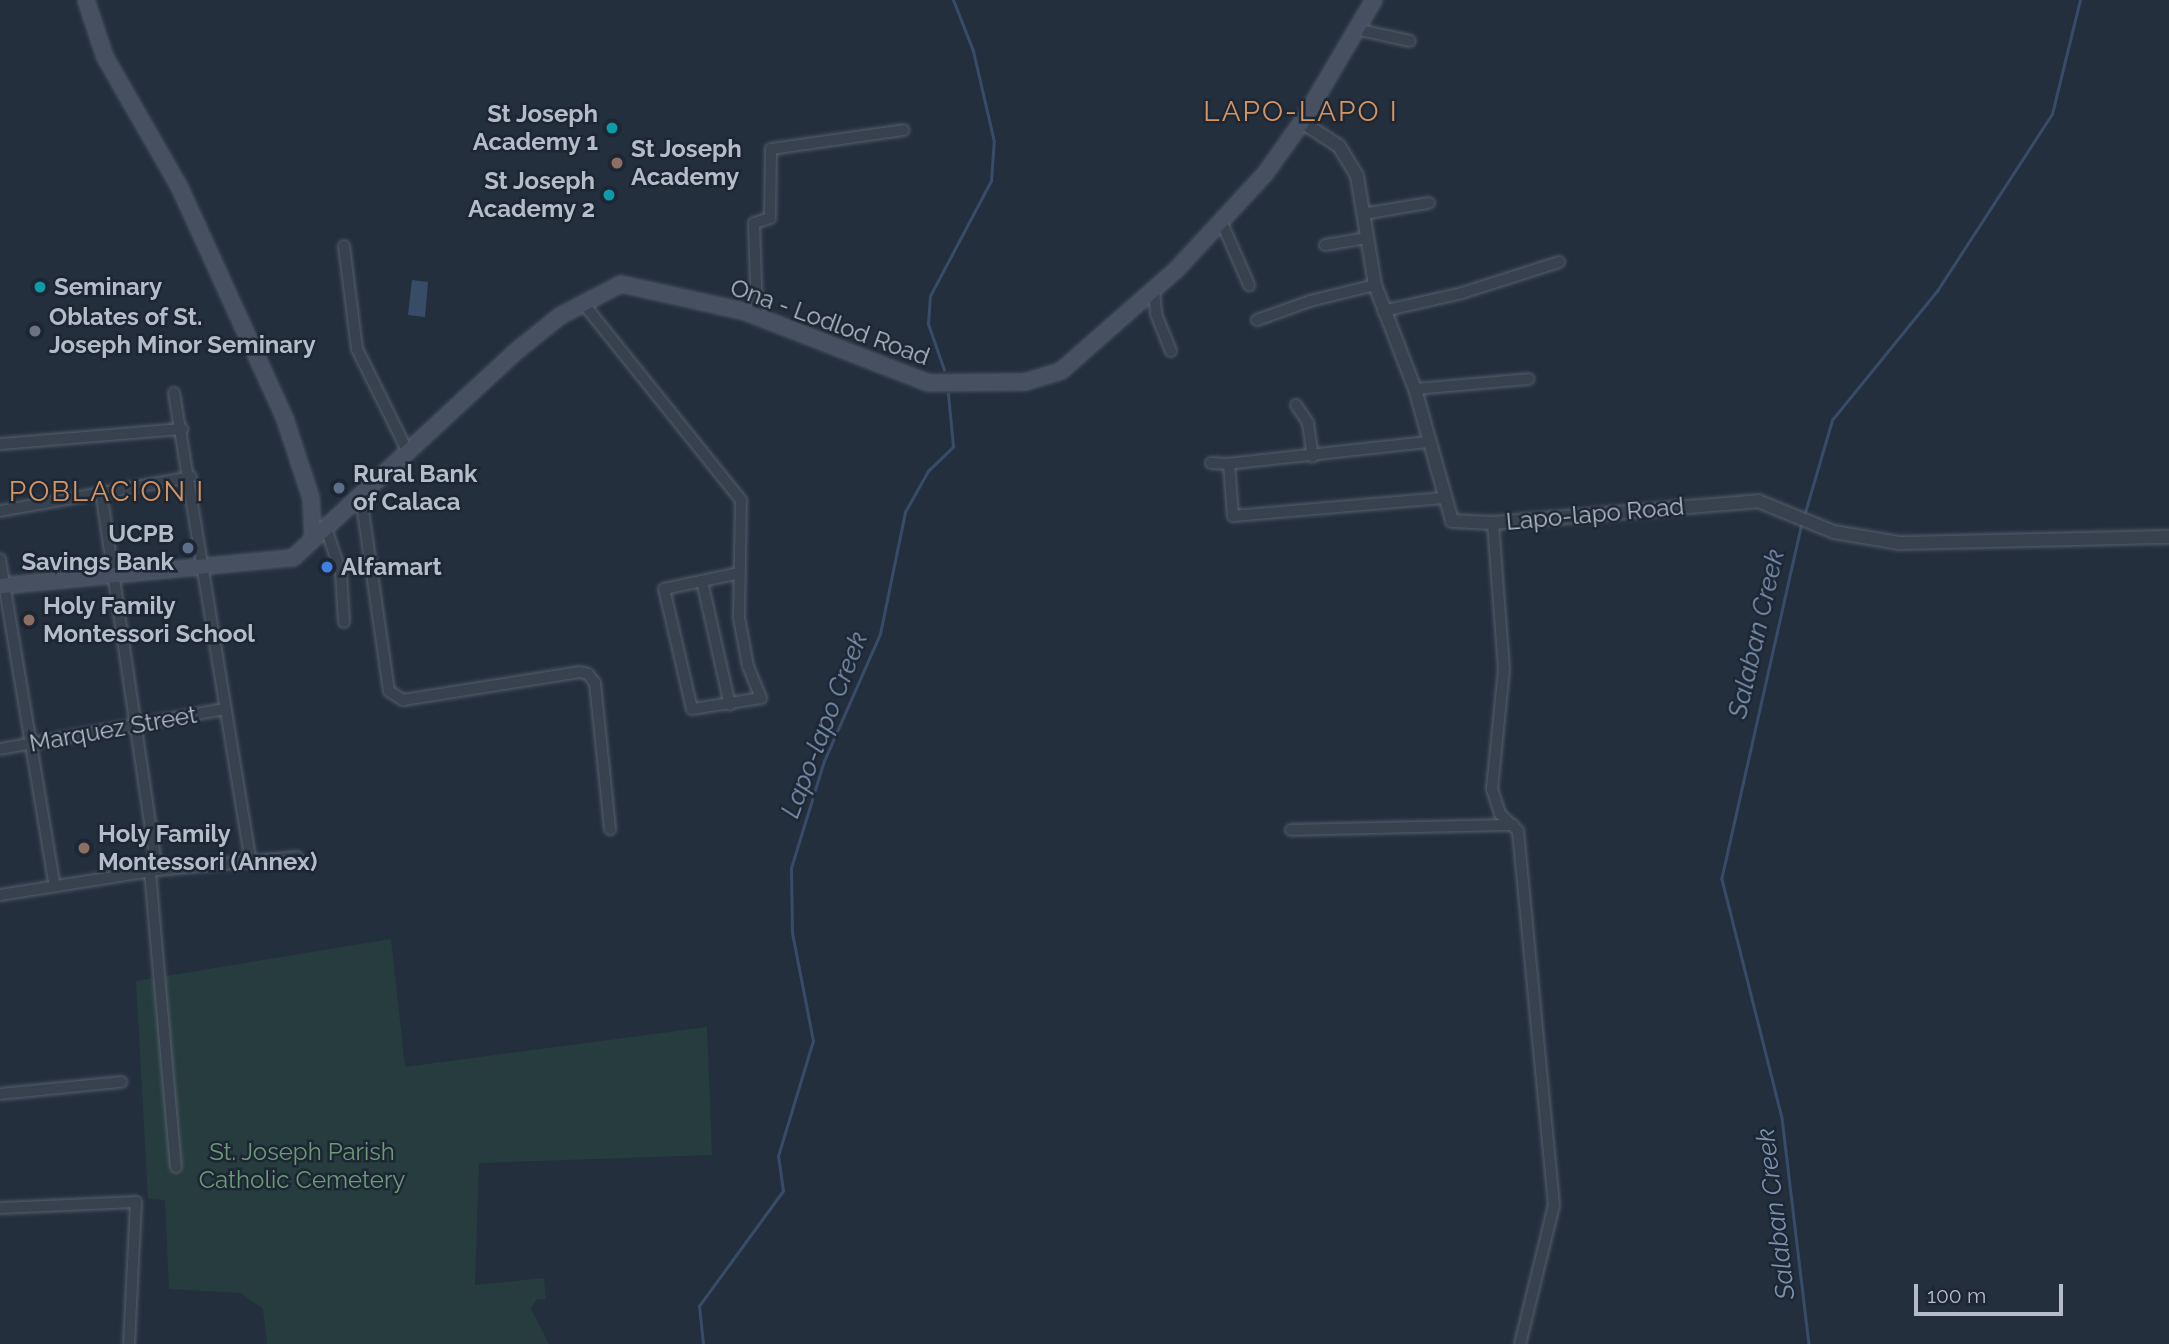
<!DOCTYPE html>
<style>
body{margin:0}
#map{position:relative;width:2169px;height:1344px;overflow:hidden;background:#242f3e;font-family:Raleway,sans-serif}
div>[style]{position:absolute}
[style*='--x']{left:calc(var(--x)*1px);top:calc(var(--y)*1px);width:calc(var(--w)*1px);rotate:calc(var(--a)*1deg)}
.green>*{inset:0;background:#263c3f}
.water>*{inset:0;background:#394c67}
.stream>*{height:2.5px;margin:-1.25px;padding:0 1.25px;transform-origin:1.25px;border-radius:1.25px;background:#394c67}
.roads{filter:drop-shadow(0 0 2px #565f6c) drop-shadow(0 0 2px #565f6c)}
.minor>*{height:10px;margin:-5px;padding:0 5px;transform-origin:5px;border-radius:5px;background:#38414e}
.tertiary>*{height:12px;margin:-6px;padding:0 6px;transform-origin:6px;border-radius:6px;background:#38414e}
.secondary>*{height:14px;margin:-7px;padding:0 7px;transform-origin:7px;border-radius:7px;background:#465061}
.dots>*{width:19px;height:19px;translate:-50% -50%;box-sizing:border-box;border:4px solid #1d2633;border-radius:50%}
span{translate:-50% -50%;white-space:nowrap;text-align:center;line-height:1.15;-webkit-text-stroke:5px #1d2633;paint-order:stroke}
.poi-label{font-size:24px;color:#b4bcc9;font-weight:700}
.right{translate:-100% -50%;text-align:right}
.left{translate:0 -50%;text-align:left}
.street-label{font-size:24px;color:#b4bcc9}
.park-label{font-size:24px;color:#6b9a76}
.water-label{font-size:26px;color:#7c92b1;font-style:italic}
.quarter-label{font-size:28px;color:#d59563;letter-spacing:2px}
.scale{position:absolute;left:1914px;top:1284px;width:149px;height:32px;box-sizing:border-box;border:4px solid #b4bcc9;border-top:0;padding-left:9px;font-size:21px;line-height:24px;white-space:nowrap;color:#b4bcc9;-webkit-text-stroke:5px #1d2633;paint-order:stroke}
</style>
<div id="map">
<div class="green">
<div style="clip-path:polygon(391px 939px,405px 1067px,707px 1027px,712px 1155px,479px 1163px,475px 1285px,544px 1278px,546px 1299px,536px 1300px,531px 1309px,549px 1344px,267px 1344px,263px 1309px,241px 1293px,169px 1289px,165px 1200px,148px 1199px,136px 981px)"></div>
</div>
<div class="water">
<div style="clip-path:polygon(412px 280px,428px 282px,425px 317px,408px 315px)"></div>
</div>
<div class="stream">
<div style="--x:944;--y:370;--w:49;--a:-109.2"></div>
<div style="--x:928;--y:324;--w:28;--a:-86"></div>
<div style="--x:930;--y:296;--w:130;--a:-62.1"></div>
<div style="--x:991;--y:181;--w:39;--a:-86"></div>
<div style="--x:994;--y:142;--w:93;--a:-103"></div>
<div style="--x:973;--y:51;--w:55;--a:-111.4"></div>
<div style="--x:1804;--y:516;--w:100;--a:-73.7"></div>
<div style="--x:1832;--y:420;--w:166;--a:-50.9"></div>
<div style="--x:1937;--y:291;--w:211;--a:-57"></div>
<div style="--x:2052;--y:114;--w:117;--a:-76.2"></div>
<div style="--x:1802;--y:523;--w:365;--a:102.7"></div>
<div style="--x:1722;--y:879;--w:246;--a:75.9"></div>
<div style="--x:1782;--y:1118;--w:228;--a:83.2"></div>
<div style="--x:703;--y:1344;--w:38;--a:-96"></div>
<div style="--x:699;--y:1306;--w:142;--a:-53.9"></div>
<div style="--x:783;--y:1191;--w:35;--a:-98"></div>
<div style="--x:778;--y:1156;--w:120;--a:-73.1"></div>
<div style="--x:813;--y:1041;--w:110;--a:-101"></div>
<div style="--x:792;--y:933;--w:65;--a:-90.9"></div>
<div style="--x:791;--y:868;--w:112;--a:-72.9"></div>
<div style="--x:824;--y:761;--w:139;--a:-66.2"></div>
<div style="--x:880;--y:634;--w:125;--a:-78.4"></div>
<div style="--x:905;--y:512;--w:47;--a:-60.7"></div>
<div style="--x:928;--y:471;--w:35;--a:-44"></div>
<div style="--x:953;--y:447;--w:53;--a:-95.4"></div>
</div>
<div class="roads">
<div class="minor">
<div style="--x:1355;--y:29;--w:56;--a:12.3"></div>
<div style="--x:1363;--y:214;--w:67;--a:-9.5"></div>
<div style="--x:1222;--y:223;--w:68;--a:66.5"></div>
<div style="--x:1325;--y:245;--w:43;--a:-9.5"></div>
<div style="--x:344;--y:246;--w:104;--a:82.8"></div>
<div style="--x:357;--y:349;--w:113;--a:63.7"></div>
<div style="--x:1154;--y:290;--w:24;--a:85"></div>
<div style="--x:1156;--y:314;--w:40;--a:68"></div>
<div style="--x:583;--y:303;--w:253;--a:51.3"></div>
<div style="--x:741;--y:500;--w:118;--a:91"></div>
<div style="--x:739;--y:618;--w:49;--a:79.4"></div>
<div style="--x:748;--y:666;--w:35;--a:68"></div>
<div style="--x:761;--y:698;--w:70;--a:170.9"></div>
<div style="--x:692;--y:709;--w:123;--a:-103.1"></div>
<div style="--x:664;--y:589;--w:77;--a:-12"></div>
<div style="--x:1383;--y:311;--w:81;--a:-12.8"></div>
<div style="--x:1462;--y:293;--w:102;--a:-17.7"></div>
<div style="--x:757;--y:318;--w:95;--a:-91.8"></div>
<div style="--x:754;--y:223;--w:17;--a:-17"></div>
<div style="--x:770;--y:218;--w:69;--a:-89.2"></div>
<div style="--x:771;--y:149;--w:134;--a:-8.1"></div>
<div style="--x:1257;--y:320;--w:56;--a:-19.7"></div>
<div style="--x:1310;--y:301;--w:67;--a:-13.8"></div>
<div style="--x:1415;--y:389;--w:114;--a:-5"></div>
<div style="--x:174;--y:393;--w:472;--a:80.7"></div>
<div style="--x:1296;--y:405;--w:22;--a:56"></div>
<div style="--x:1308;--y:423;--w:34;--a:82"></div>
<div style="--x:1427;--y:442;--w:199;--a:173.7"></div>
<div style="--x:1229;--y:464;--w:52;--a:85.6"></div>
<div style="--x:1233;--y:516;--w:211;--a:-4.9"></div>
<div style="--x:0;--y:444;--w:183;--a:-4.7"></div>
<div style="--x:1211;--y:463;--w:18;--a:3"></div>
<div style="--x:101;--y:491;--w:383;--a:81.6"></div>
<div style="--x:361;--y:497;--w:196;--a:81.8"></div>
<div style="--x:389;--y:691;--w:17;--a:33"></div>
<div style="--x:403;--y:700;--w:179;--a:-9"></div>
<div style="--x:580;--y:672;--w:8;--a:14"></div>
<div style="--x:588;--y:674;--w:11;--a:52"></div>
<div style="--x:595;--y:683;--w:147;--a:84.1"></div>
<div style="--x:0;--y:511;--w:194;--a:-10.1"></div>
<div style="--x:1493;--y:523;--w:146;--a:85.7"></div>
<div style="--x:1504;--y:669;--w:121;--a:95.7"></div>
<div style="--x:1492;--y:789;--w:26;--a:72"></div>
<div style="--x:1500;--y:814;--w:25;--a:43"></div>
<div style="--x:1518;--y:831;--w:376;--a:84.5"></div>
<div style="--x:1554;--y:1205;--w:143;--a:103.7"></div>
<div style="--x:326;--y:528;--w:47;--a:71.6"></div>
<div style="--x:341;--y:573;--w:49;--a:86.5"></div>
<div style="--x:0;--y:559;--w:332;--a:80.5"></div>
<div style="--x:702;--y:581;--w:127;--a:77.3"></div>
<div style="--x:0;--y:749;--w:229;--a:-10.1"></div>
<div style="--x:1291;--y:830;--w:222;--a:-1.3"></div>
<div style="--x:150;--y:871;--w:297;--a:85"></div>
<div style="--x:0;--y:895;--w:159;--a:-9"></div>
<div style="--x:157;--y:870;--w:141;--a:-5.3"></div>
<div style="--x:0;--y:1094;--w:122;--a:-5.7"></div>
<div style="--x:0;--y:1208;--w:136;--a:-2.5"></div>
<div style="--x:136;--y:1202;--w:142;--a:92.8"></div>
</div>
<div class="tertiary">
<div style="--x:1302;--y:122;--w:44;--a:33"></div>
<div style="--x:1339;--y:146;--w:35;--a:59"></div>
<div style="--x:1357;--y:176;--w:110;--a:80.6"></div>
<div style="--x:1375;--y:285;--w:111;--a:69"></div>
<div style="--x:1415;--y:389;--w:137;--a:74.3"></div>
<div style="--x:1452;--y:521;--w:41;--a:2.8"></div>
<div style="--x:1493;--y:523;--w:266;--a:-4.7"></div>
<div style="--x:1758;--y:501;--w:82;--a:22.2"></div>
<div style="--x:1834;--y:532;--w:66;--a:9.6"></div>
<div style="--x:1899;--y:543;--w:270;--a:-1.3"></div>
</div>
<div class="secondary">
<div style="--x:86;--y:0;--w:60;--a:71.6"></div>
<div style="--x:105;--y:57;--w:149;--a:60.2"></div>
<div style="--x:179;--y:186;--w:256;--a:65.5"></div>
<div style="--x:285;--y:419;--w:83;--a:71.8"></div>
<div style="--x:311;--y:498;--w:40;--a:87.1"></div>
<div style="--x:0;--y:586;--w:294;--a:-5.5"></div>
<div style="--x:293;--y:558;--w:301;--a:-42.8"></div>
<div style="--x:514;--y:353;--w:59;--a:-38.8"></div>
<div style="--x:560;--y:316;--w:69;--a:-27.7"></div>
<div style="--x:621;--y:284;--w:125;--a:12.5"></div>
<div style="--x:743;--y:311;--w:199;--a:21.2"></div>
<div style="--x:929;--y:383;--w:96;--a:-0.6"></div>
<div style="--x:1025;--y:382;--w:38;--a:-17"></div>
<div style="--x:1061;--y:371;--w:154;--a:-41.3"></div>
<div style="--x:1177;--y:269;--w:129;--a:-47.2"></div>
<div style="--x:1265;--y:174;--w:64;--a:-54.6"></div>
<div style="--x:1302;--y:122;--w:142;--a:-59.5"></div>
</div>
</div>
<div class="dots">
<div style="left:612px;top:128px;background:#0f9aa8"></div>
<div style="left:617px;top:163px;background:#8d6e63"></div>
<div style="left:609px;top:195px;background:#0f9aa8"></div>
<div style="left:40px;top:287px;background:#0f9aa8"></div>
<div style="left:35px;top:331px;background:#6b7280"></div>
<div style="left:339px;top:488px;background:#5c6f8a"></div>
<div style="left:188px;top:548px;background:#5c6f8a"></div>
<div style="left:327px;top:567px;background:#3f7fe0"></div>
<div style="left:29px;top:620px;background:#8d6e63"></div>
<div style="left:84px;top:848px;background:#8d6e63"></div>
</div>
<div class="poi-label">
<span class="right" style="left:598px;top:128px">St Joseph<br>Academy 1</span>
<span class="left" style="left:631px;top:163px">St Joseph<br>Academy</span>
<span class="right" style="left:595px;top:195px">St Joseph<br>Academy 2</span>
<span class="left" style="left:54px;top:287px">Seminary</span>
<span class="left" style="left:49px;top:331px">Oblates of St.<br>Joseph Minor Seminary</span>
<span class="left" style="left:353px;top:488px">Rural Bank<br>of Calaca</span>
<span class="right" style="left:174px;top:548px">UCPB<br>Savings Bank</span>
<span class="left" style="left:341px;top:567px">Alfamart</span>
<span class="left" style="left:43px;top:620px">Holy Family<br>Montessori School</span>
<span class="left" style="left:98px;top:848px">Holy Family<br>Montessori (Annex)</span>
</div>
<div class="street-label">
<span style="left:830px;top:322px;rotate:20deg">Ona - Lodlod Road</span>
<span style="left:1595px;top:514px;rotate:-5deg">Lapo-lapo Road</span>
<span style="left:113px;top:729px;rotate:-10deg">Marquez Street</span>
</div>
<div class="park-label">
<span style="left:302px;top:1166px">St. Joseph Parish<br>Catholic Cemetery</span>
</div>
<div class="water-label">
<span style="left:1757px;top:634px;rotate:-77deg">Salaban Creek</span>
<span style="left:825px;top:725px;rotate:-69deg">Lapo-lapo Creek</span>
<span style="left:1776px;top:1214px;rotate:-97deg">Salaban Creek</span>
</div>
<div class="quarter-label">
<span style="left:1301px;top:112px">LAPO-LAPO I</span>
<span style="left:107px;top:492px">POBLACION I</span>
</div>
<div class="scale">100 m</div>
</div>
